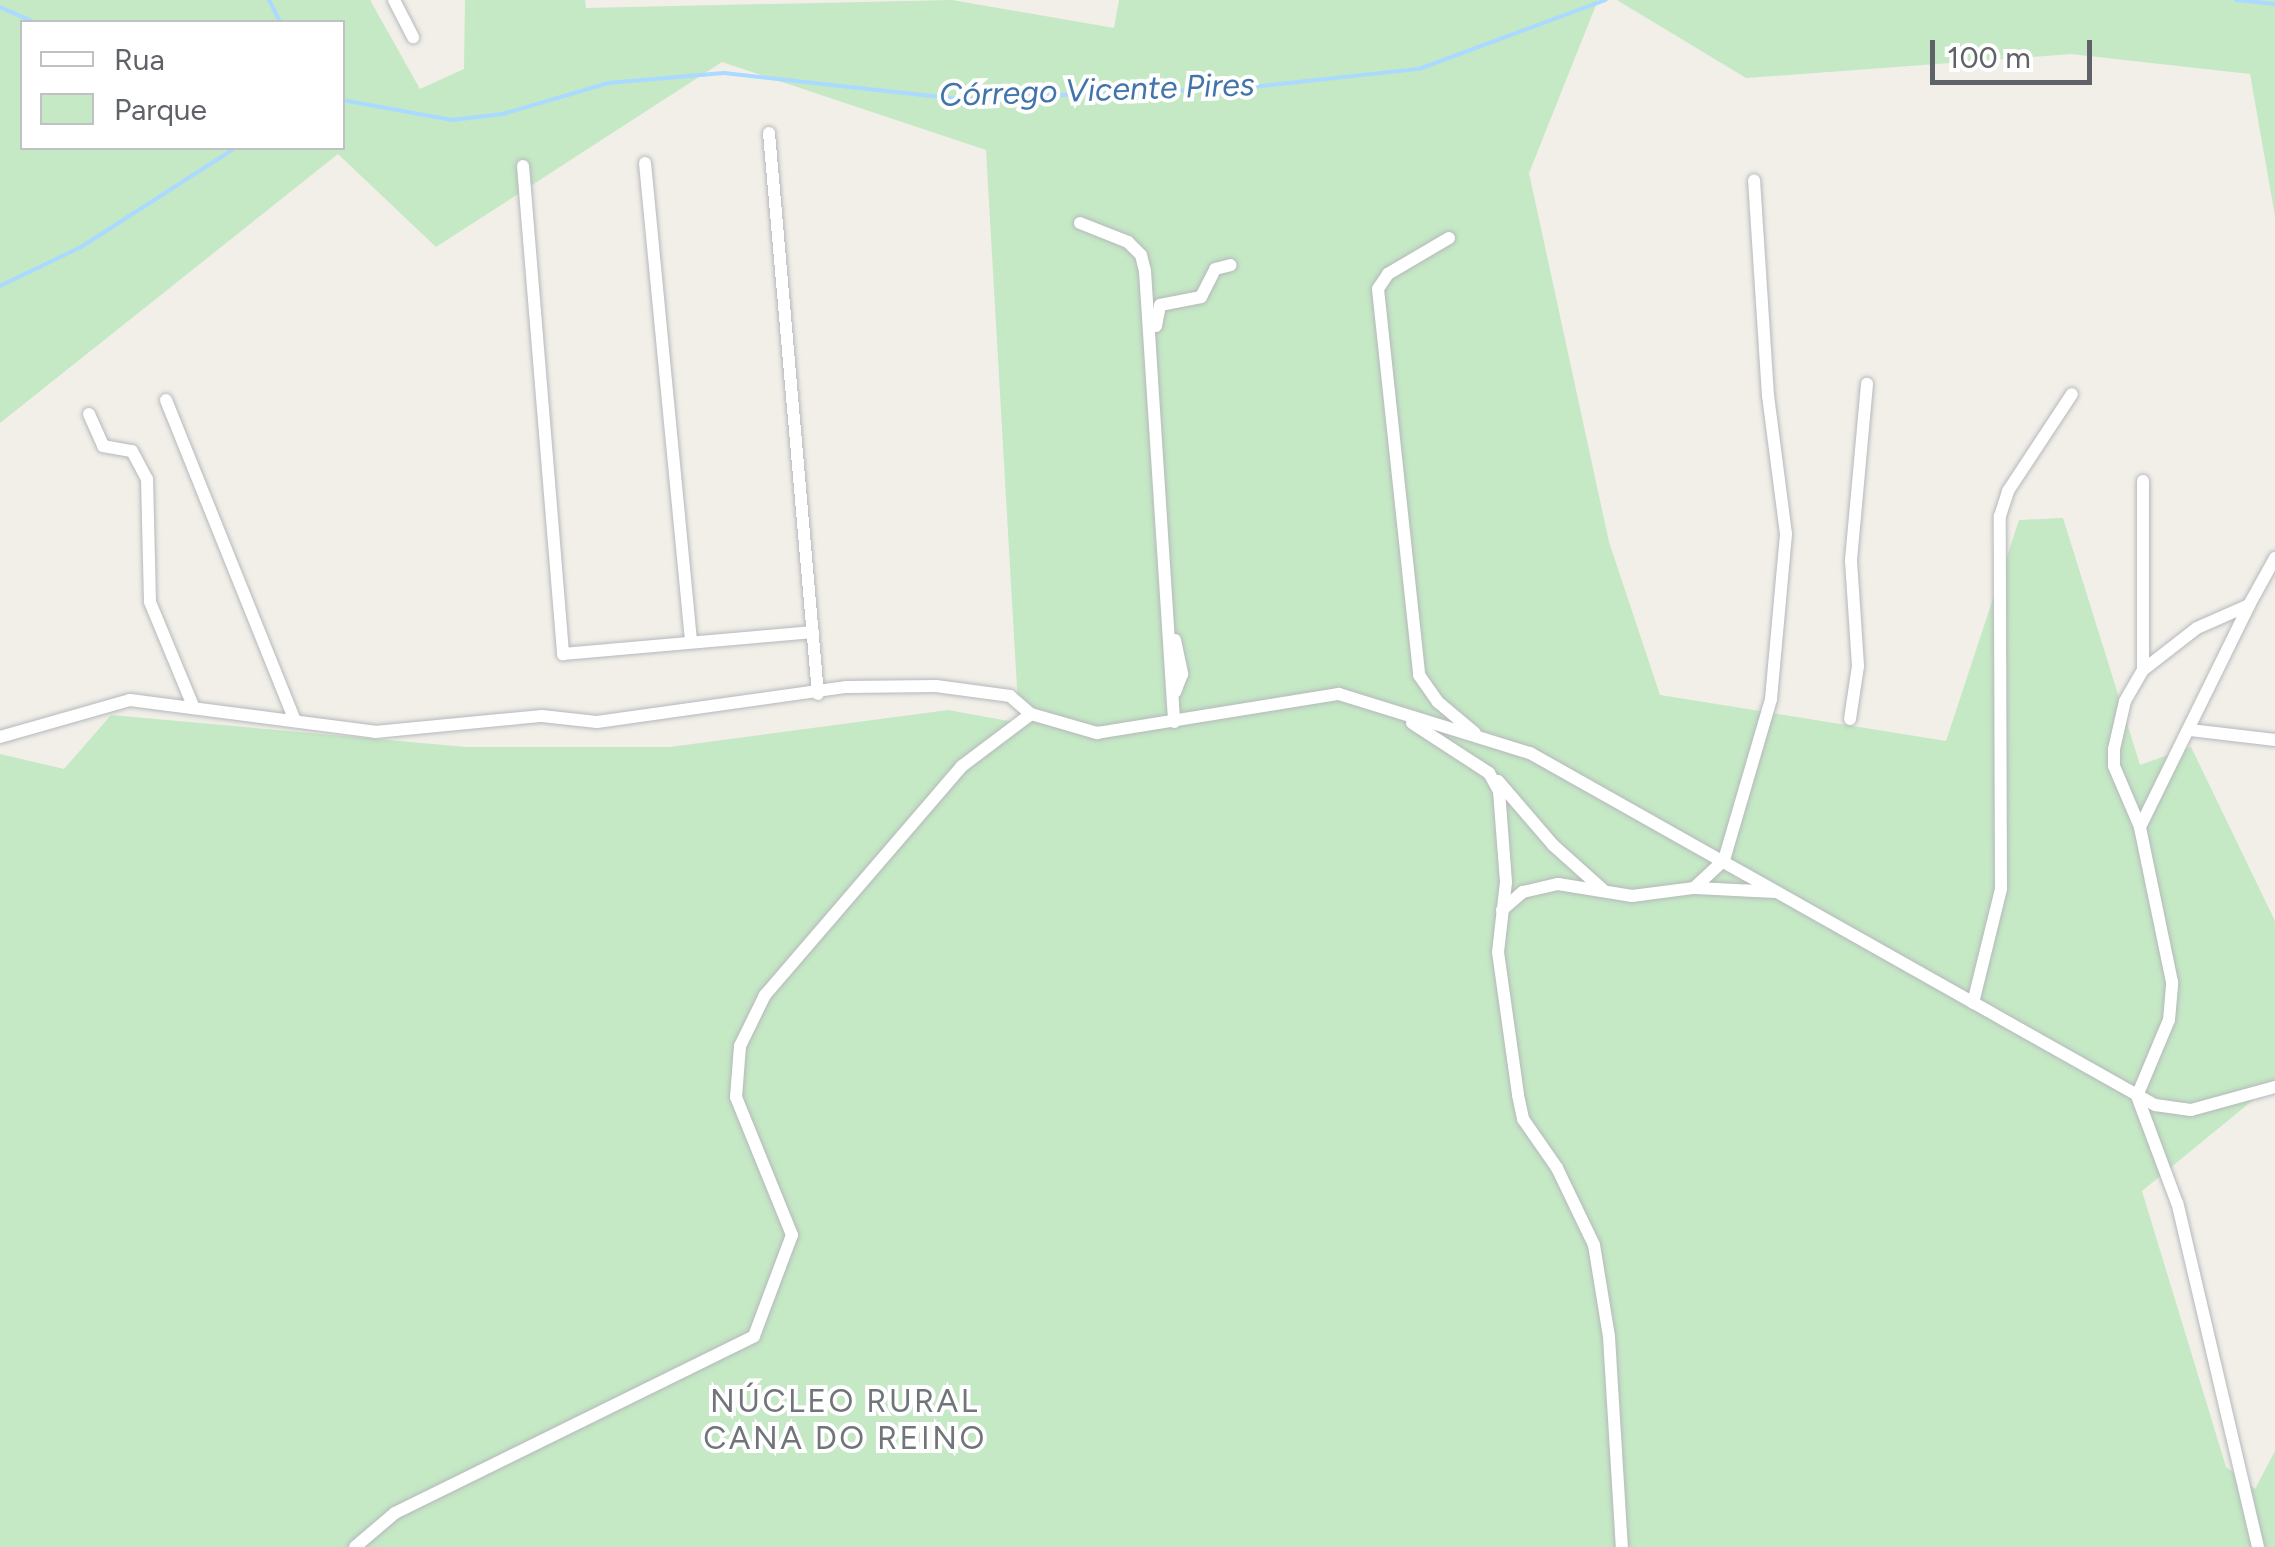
<!DOCTYPE html>
<meta charset="utf-8">
<style>
body{margin:0}
#map{position:relative;width:2275px;height:1547px;overflow:hidden;background:#f1efe8;font-family:Figtree,sans-serif}
div>[style]{position:absolute}
[style*='--x']{left:calc(var(--x)*1px);top:calc(var(--y)*1px);width:calc(var(--w)*1px);rotate:calc(var(--a)*1deg)}
.green>*{inset:0;background:#c5e8c5}
.stream>*{height:4px;margin:-2px;padding:0 2px;transform-origin:2px;border-radius:2px;background:#aadaff}
.roads{filter:drop-shadow(0 0 2px #b5b8bc) drop-shadow(0 0 2px #b5b8bc)}
.street>*{height:12px;margin:-6px;padding:0 6px;transform-origin:6px;border-radius:6px;background:#fff}
span{translate:-50% -50%;white-space:nowrap;text-align:center;line-height:1.15;-webkit-text-stroke:8px #fff;paint-order:stroke}
.water-label{font-size:32px;color:#4174aa;font-style:italic}
.neighbourhood-label{font-size:32px;color:#70757a;letter-spacing:2.5px}
.legend{position:absolute;left:20px;top:20px;width:325px;height:130px;box-sizing:border-box;background:#fff;border:2px solid #bfc1c3;margin:0;padding:12px 18px;list-style:none;font-size:30px;color:#5f6368}
.legend li{display:flex;align-items:center;gap:20px;height:50px}
.legend b{width:50px;border:2px solid #bfc1c3}
.scale{position:absolute;left:1930px;top:40px;width:162px;height:45px;box-sizing:border-box;border:5px solid #5f6368;border-top:0;padding-left:12px;font-size:30px;line-height:35px;white-space:nowrap;color:#5f6368;-webkit-text-stroke:8px #fff;paint-order:stroke}
</style>
<div id="map">
<div class="green">
<div style="clip-path:polygon(evenodd,0 0,370px 0,420px 89px,464px 69px,465px 0,585px 0,586px 8px,952px 0,1114px 28px,1119px 0,1598px 0,1529px 173px,1609px 542px,1660px 695px,1946px 741px,2019px 520px,2063px 518px,2140px 765px,2191px 747px,2275px 921px,2275px 1082px,2142px 1191px,2226px 1467px,2255px 1489px,2275px 1451px,2275px 1547px,0 1547px,0 754px,64px 769px,111px 715px,466px 747px,670px 747px,948px 710px,1019px 723px,986px 150px,722px 62px,436px 247px,338px 154px,0 423px,0 0,22px 22px,342px 22px,342px 148px,22px 148px,22px 22px)"></div>
<div style="clip-path:polygon(1617px 0,2275px 0,2275px 216px,2250px 74px,2071px 54px,1746px 78px)"></div>
</div>
<div class="stream">
<div style="--x:269;--y:0;--w:25;--a:63"></div>
<div style="--x:2236;--y:0;--w:39;--a:6"></div>
<div style="--x:0;--y:7;--w:36;--a:24"></div>
<div style="--x:342;--y:100;--w:112;--a:10.3"></div>
<div style="--x:452;--y:120;--w:51;--a:-6.7"></div>
<div style="--x:503;--y:114;--w:109;--a:-16.4"></div>
<div style="--x:608;--y:83;--w:116;--a:-4.9"></div>
<div style="--x:724;--y:73;--w:236;--a:6.3"></div>
<div style="--x:959;--y:99;--w:284;--a:-2.2"></div>
<div style="--x:1243;--y:88;--w:177;--a:-6.2"></div>
<div style="--x:1419;--y:69;--w:199;--a:-20.3"></div>
<div style="--x:0;--y:286;--w:90;--a:-25.7"></div>
<div style="--x:81;--y:247;--w:183;--a:-32.7"></div>
</div>
<div class="roads">
<div class="street">
<div style="--x:394;--y:0;--w:42;--a:62.8"></div>
<div style="--x:769;--y:133;--w:563;--a:85.01"></div>
<div style="--x:645;--y:163;--w:481;--a:84.5"></div>
<div style="--x:523;--y:166;--w:490;--a:85.3"></div>
<div style="--x:563;--y:654;--w:251;--a:-5"></div>
<div style="--x:1080;--y:223;--w:52;--a:21.6"></div>
<div style="--x:1128;--y:242;--w:18;--a:45"></div>
<div style="--x:1141;--y:255;--w:16;--a:76"></div>
<div style="--x:1145;--y:271;--w:452;--a:86.3"></div>
<div style="--x:1449;--y:238;--w:71;--a:149.5"></div>
<div style="--x:1388;--y:274;--w:18;--a:124"></div>
<div style="--x:1378;--y:289;--w:388;--a:83.9"></div>
<div style="--x:1419;--y:675;--w:33;--a:55"></div>
<div style="--x:1438;--y:702;--w:48;--a:40"></div>
<div style="--x:1156;--y:326;--w:21;--a:-79"></div>
<div style="--x:1160;--y:305;--w:42;--a:-11"></div>
<div style="--x:1201;--y:297;--w:31;--a:-63"></div>
<div style="--x:1215;--y:269;--w:16;--a:-14"></div>
<div style="--x:166;--y:400;--w:346;--a:68.1"></div>
<div style="--x:89;--y:414;--w:35;--a:66"></div>
<div style="--x:103;--y:446;--w:29;--a:10"></div>
<div style="--x:132;--y:451;--w:32;--a:62"></div>
<div style="--x:147;--y:479;--w:123;--a:88.6"></div>
<div style="--x:150;--y:602;--w:115;--a:67.5"></div>
<div style="--x:2143;--y:481;--w:189;--a:90"></div>
<div style="--x:1175;--y:640;--w:35;--a:78"></div>
<div style="--x:1182;--y:674;--w:19;--a:111"></div>
<div style="--x:1850;--y:719;--w:54;--a:-81.4"></div>
<div style="--x:1858;--y:666;--w:106;--a:-93.8"></div>
<div style="--x:1851;--y:560;--w:177;--a:-84.8"></div>
<div style="--x:1412;--y:723;--w:92;--a:33"></div>
<div style="--x:1489;--y:773;--w:21;--a:61"></div>
<div style="--x:1499;--y:791;--w:91;--a:85.6"></div>
<div style="--x:1506;--y:882;--w:70;--a:96.5"></div>
<div style="--x:1498;--y:952;--w:144;--a:82"></div>
<div style="--x:1518;--y:1095;--w:25;--a:78"></div>
<div style="--x:1523;--y:1119;--w:60;--a:55.2"></div>
<div style="--x:1557;--y:1168;--w:85;--a:64.3"></div>
<div style="--x:1594;--y:1245;--w:93;--a:80.7"></div>
<div style="--x:1609;--y:1337;--w:210;--a:86.5"></div>
<div style="--x:2190;--y:730;--w:86;--a:6.7"></div>
<div style="--x:0;--y:737;--w:135;--a:-15.9"></div>
<div style="--x:130;--y:700;--w:247;--a:7.4"></div>
<div style="--x:375;--y:732;--w:168;--a:-5.5"></div>
<div style="--x:542;--y:716;--w:55;--a:6.2"></div>
<div style="--x:597;--y:722;--w:252;--a:-8"></div>
<div style="--x:847;--y:687;--w:89;--a:-0.6"></div>
<div style="--x:936;--y:686;--w:75;--a:7.7"></div>
<div style="--x:1010;--y:696;--w:28;--a:41"></div>
<div style="--x:1031;--y:714;--w:69;--a:16.1"></div>
<div style="--x:1097;--y:733;--w:245;--a:-9.2"></div>
<div style="--x:1339;--y:694;--w:200;--a:17.2"></div>
<div style="--x:1530;--y:753;--w:717;--a:29.39"></div>
<div style="--x:2155;--y:1105;--w:36;--a:8"></div>
<div style="--x:2191;--y:1110;--w:87;--a:-15.3"></div>
<div style="--x:1498;--y:781;--w:84;--a:49.3"></div>
<div style="--x:1553;--y:845;--w:66;--a:41.9"></div>
<div style="--x:2140;--y:827;--w:247;--a:-63.8"></div>
<div style="--x:1696;--y:888;--w:80;--a:2.9"></div>
<div style="--x:1502;--y:910;--w:28;--a:-41"></div>
<div style="--x:1523;--y:892;--w:36;--a:-13"></div>
<div style="--x:1558;--y:884;--w:75;--a:9.2"></div>
<div style="--x:1632;--y:896;--w:63;--a:-7.4"></div>
<div style="--x:1694;--y:888;--w:41;--a:-43"></div>
<div style="--x:1724;--y:860;--w:168;--a:-73.7"></div>
<div style="--x:1771;--y:699;--w:166;--a:-84.8"></div>
<div style="--x:1786;--y:534;--w:139;--a:-97.4"></div>
<div style="--x:1768;--y:396;--w:216;--a:-93.7"></div>
<div style="--x:1973;--y:1003;--w:117;--a:-76.2"></div>
<div style="--x:2001;--y:889;--w:373;--a:-90.2"></div>
<div style="--x:2000;--y:516;--w:26;--a:-72"></div>
<div style="--x:2008;--y:491;--w:116;--a:-56.6"></div>
<div style="--x:355;--y:1547;--w:52;--a:-40.4"></div>
<div style="--x:395;--y:1513;--w:400;--a:-26.2"></div>
<div style="--x:754;--y:1336;--w:108;--a:-69.4"></div>
<div style="--x:792;--y:1235;--w:149;--a:-112.1"></div>
<div style="--x:736;--y:1097;--w:51;--a:-85.5"></div>
<div style="--x:740;--y:1046;--w:57;--a:-63.9"></div>
<div style="--x:765;--y:995;--w:302;--a:-49.3"></div>
<div style="--x:962;--y:766;--w:86;--a:-37"></div>
<div style="--x:2258;--y:1547;--w:353;--a:-103.2"></div>
<div style="--x:2177;--y:1203;--w:114;--a:-110.5"></div>
<div style="--x:2137;--y:1096;--w:82;--a:-67.2"></div>
<div style="--x:2169;--y:1020;--w:38;--a:-85"></div>
<div style="--x:2172;--y:982;--w:158;--a:-101.7"></div>
<div style="--x:2140;--y:827;--w:66;--a:-113.1"></div>
<div style="--x:2114;--y:766;--w:17;--a:-90"></div>
<div style="--x:2114;--y:749;--w:49;--a:-77.1"></div>
<div style="--x:2125;--y:701;--w:36;--a:-60"></div>
<div style="--x:2143;--y:670;--w:68;--a:-37.9"></div>
<div style="--x:2197;--y:628;--w:57;--a:-23.9"></div>
<div style="--x:2249;--y:605;--w:54;--a:-61"></div>
</div>
</div>
<div class="water-label">
<span style="left:1097px;top:90px;rotate:-2deg">Córrego Vicente Pires</span>
</div>
<div class="neighbourhood-label">
<span style="left:845px;top:1420px">NÚCLEO RURAL<br>CANA DO REINO</span>
</div>
<ul class="legend">
<li><b style="height:12px;background:#fff"></b>Rua</li>
<li><b style="height:28px;background:#c5e8c5"></b>Parque</li>
</ul>
<div class="scale">100 m</div>
</div>
